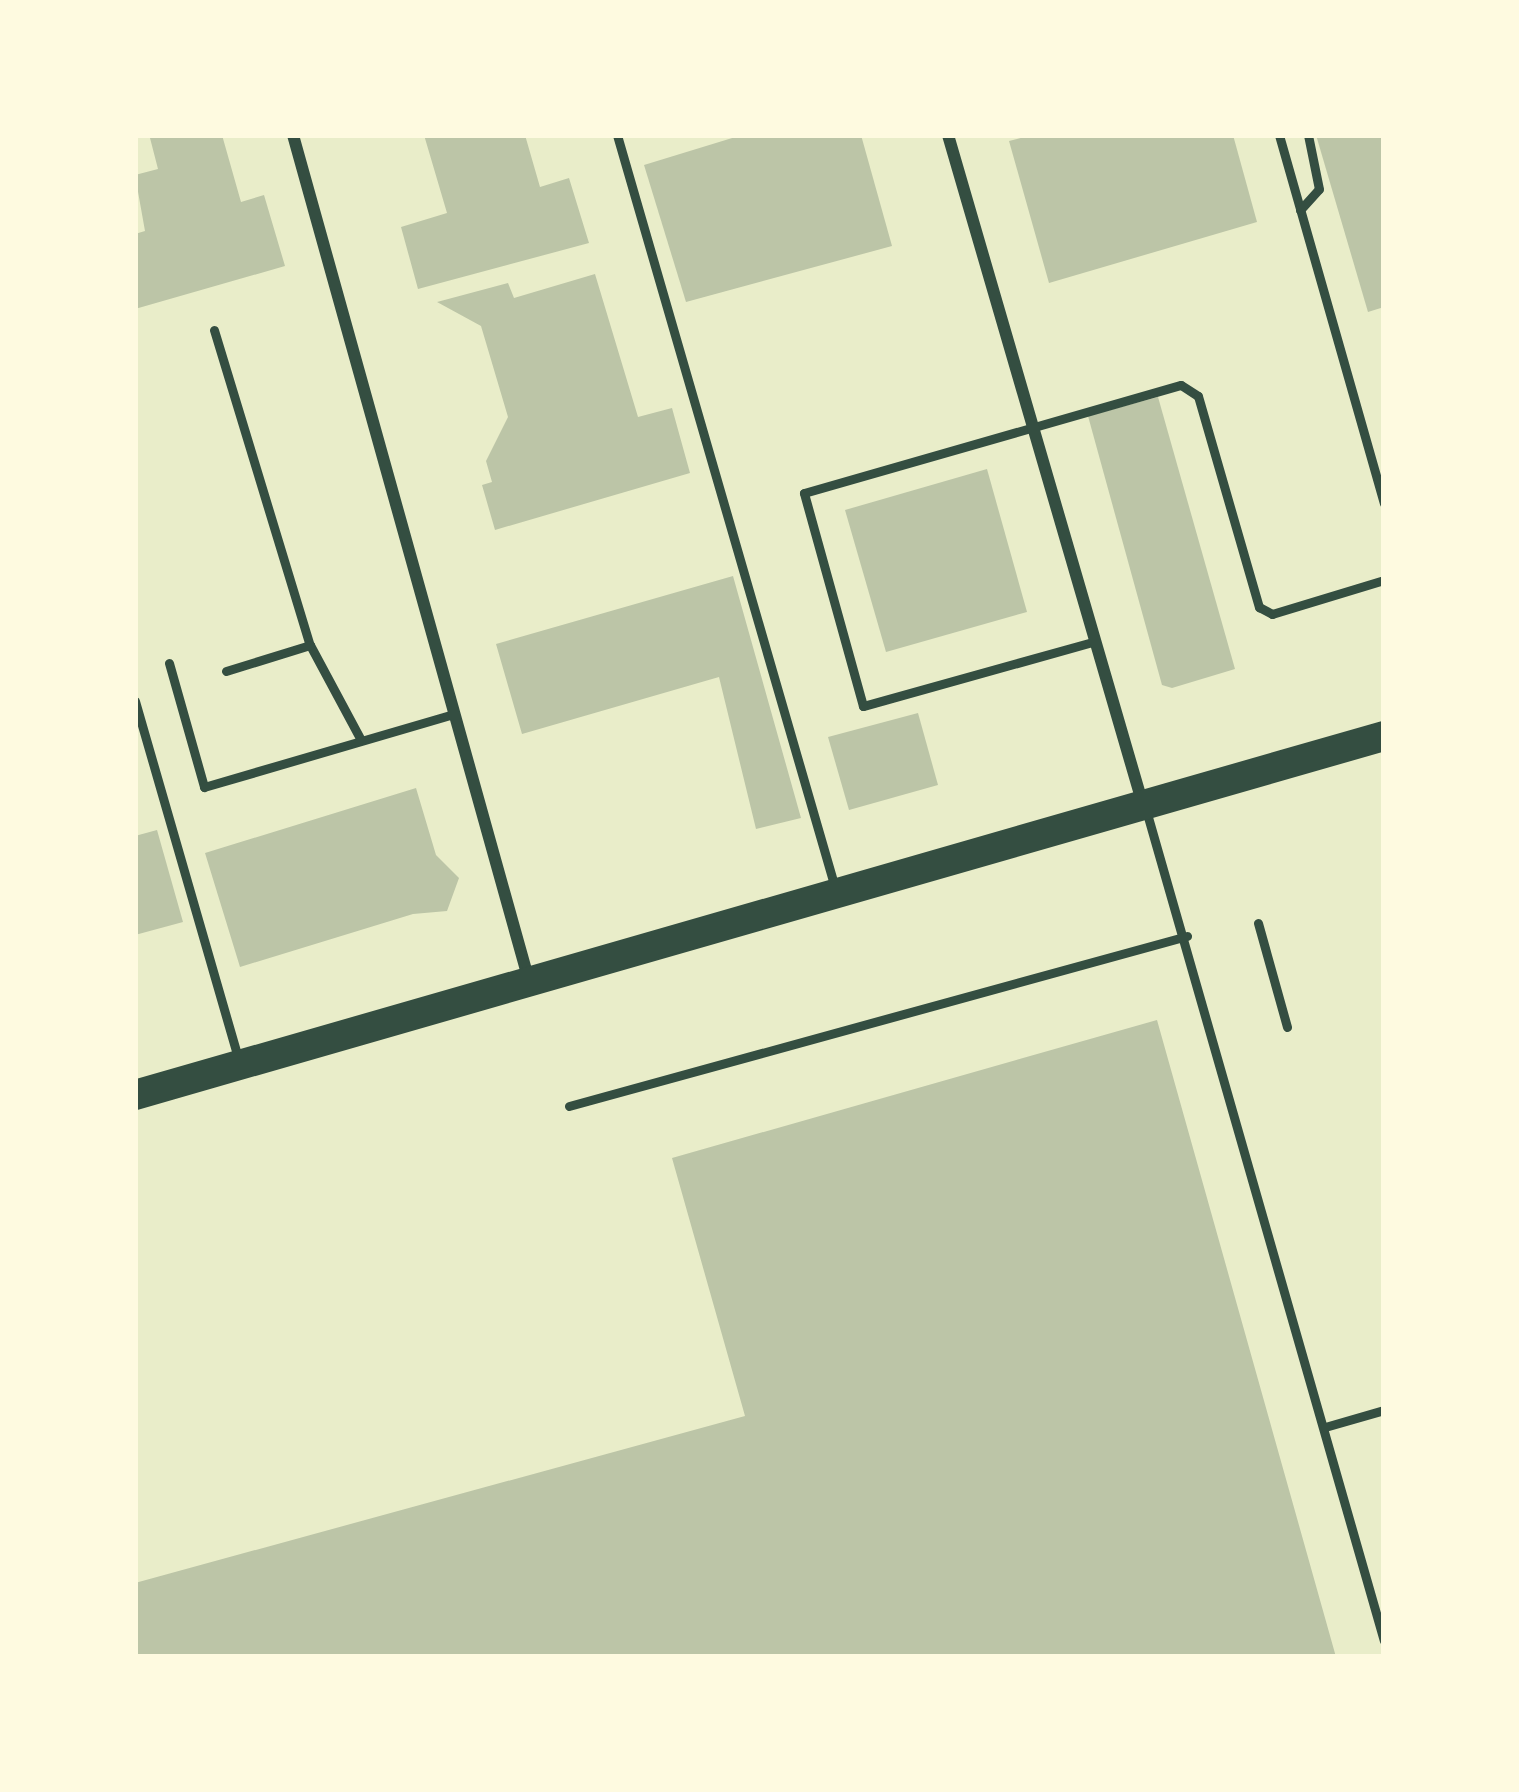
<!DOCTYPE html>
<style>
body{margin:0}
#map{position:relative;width:1519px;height:1792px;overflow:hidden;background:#e9edc9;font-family:"DM Sans",sans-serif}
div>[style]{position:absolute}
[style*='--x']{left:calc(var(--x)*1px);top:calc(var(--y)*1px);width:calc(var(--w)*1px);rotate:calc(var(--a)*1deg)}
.building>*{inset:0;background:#bcc5a7}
.service>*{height:9px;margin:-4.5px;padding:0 4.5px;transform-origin:4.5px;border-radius:4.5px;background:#344e41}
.minor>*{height:12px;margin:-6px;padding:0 6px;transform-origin:6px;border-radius:6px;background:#344e41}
.primary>*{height:30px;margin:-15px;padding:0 15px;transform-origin:15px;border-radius:15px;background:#344e41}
span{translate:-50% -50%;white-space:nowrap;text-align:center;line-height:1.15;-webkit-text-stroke:10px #fefae0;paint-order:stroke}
.frame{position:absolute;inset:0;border:138px solid #fefae0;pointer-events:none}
</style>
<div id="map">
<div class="building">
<div style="clip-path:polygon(161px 135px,222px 135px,241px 202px,264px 195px,285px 266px,135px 309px,135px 234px,145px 231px,135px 175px,158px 169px,150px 138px)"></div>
<div style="clip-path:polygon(424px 135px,525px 135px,540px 187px,569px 178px,589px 243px,418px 289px,401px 227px,447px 213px)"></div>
<div style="clip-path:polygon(742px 135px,861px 135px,892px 246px,686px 302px,644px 165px)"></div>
<div style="clip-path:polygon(1032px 135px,1233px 135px,1257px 222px,1049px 283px,1009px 141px)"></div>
<div style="clip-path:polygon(1316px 135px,1384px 135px,1384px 307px,1368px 312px)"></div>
<div style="clip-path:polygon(595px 274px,638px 417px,672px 408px,690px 473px,495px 530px,482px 485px,492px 482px,486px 461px,508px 417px,481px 326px,437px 302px,508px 283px,514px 298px)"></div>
<div style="clip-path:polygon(1158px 397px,1235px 669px,1172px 688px,1162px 685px,1088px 416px)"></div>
<div style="clip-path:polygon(987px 469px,1027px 612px,886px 652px,845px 510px)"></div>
<div style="clip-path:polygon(733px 576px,801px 818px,756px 829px,719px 677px,522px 734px,496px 644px)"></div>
<div style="clip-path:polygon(918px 713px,938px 785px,849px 810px,828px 737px)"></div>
<div style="clip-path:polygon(416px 788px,436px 855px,459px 878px,447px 911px,413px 914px,240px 967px,205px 853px)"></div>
<div style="clip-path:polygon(157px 830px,183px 922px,135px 935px,135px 836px)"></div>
<div style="clip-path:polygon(1157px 1020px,1336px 1657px,135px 1657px,135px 1583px,745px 1416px,672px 1158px)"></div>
</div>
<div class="service">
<div style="--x:617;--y:135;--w:784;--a:73.85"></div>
<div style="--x:1279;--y:135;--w:383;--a:74.1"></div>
<div style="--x:1300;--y:210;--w:28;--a:-48"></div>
<div style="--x:1319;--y:189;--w:55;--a:-101.5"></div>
<div style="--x:214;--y:330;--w:329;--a:73.1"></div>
<div style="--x:310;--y:645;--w:108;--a:61.8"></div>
<div style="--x:1096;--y:641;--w:242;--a:164.4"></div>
<div style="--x:863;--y:706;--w:221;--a:-105.5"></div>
<div style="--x:804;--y:493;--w:392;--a:-16"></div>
<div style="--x:1181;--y:385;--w:20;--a:33"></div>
<div style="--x:1198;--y:396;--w:220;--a:73.9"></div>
<div style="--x:1259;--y:607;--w:15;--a:28"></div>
<div style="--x:1272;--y:614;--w:117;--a:-16.9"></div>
<div style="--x:169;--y:663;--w:129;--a:74.2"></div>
<div style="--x:204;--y:787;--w:260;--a:-16.3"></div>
<div style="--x:226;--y:671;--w:88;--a:-17.2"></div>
<div style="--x:135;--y:701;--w:373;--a:73.9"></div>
<div style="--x:1146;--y:810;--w:864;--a:74.02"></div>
<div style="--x:1258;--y:923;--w:108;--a:74.4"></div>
<div style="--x:569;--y:1106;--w:641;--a:-15.38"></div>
<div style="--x:1325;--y:1427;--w:61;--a:-16.1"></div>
</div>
<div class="minor">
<div style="--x:293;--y:135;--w:878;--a:74.41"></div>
<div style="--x:948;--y:135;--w:698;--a:73.77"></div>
</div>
<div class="primary">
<div style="--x:135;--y:1095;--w:1300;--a:-16.04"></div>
</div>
<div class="frame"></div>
</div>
